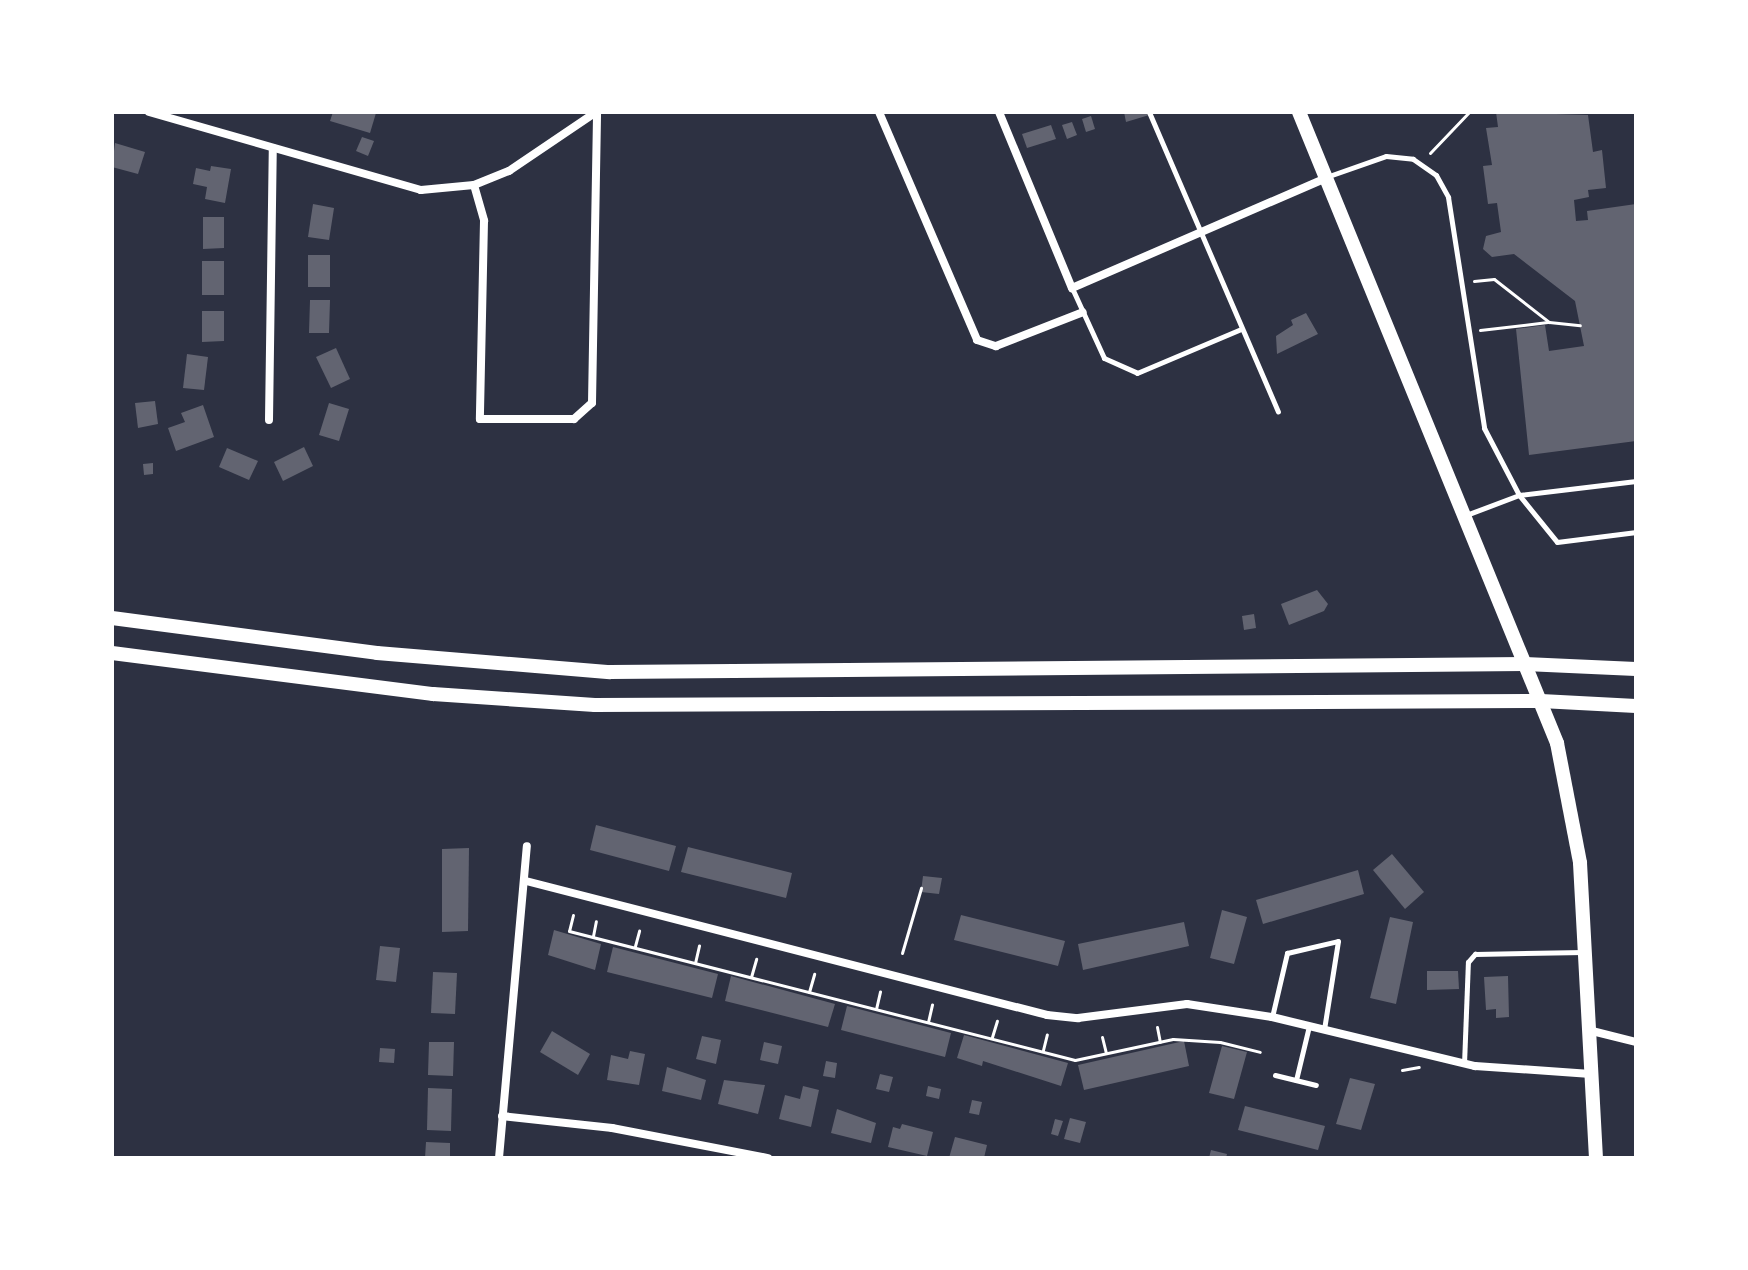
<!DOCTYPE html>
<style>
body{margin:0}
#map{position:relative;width:1748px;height:1270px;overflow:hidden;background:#2d3142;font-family:Ubuntu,sans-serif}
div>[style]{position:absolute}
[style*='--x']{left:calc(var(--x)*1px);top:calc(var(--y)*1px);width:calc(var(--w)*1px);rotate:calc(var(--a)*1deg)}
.building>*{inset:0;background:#626471}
.path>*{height:3px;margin:-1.5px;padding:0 1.5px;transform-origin:1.5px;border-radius:1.5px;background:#fff}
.service>*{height:5px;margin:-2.5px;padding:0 2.5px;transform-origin:2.5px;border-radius:2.5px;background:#fff}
.minor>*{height:8px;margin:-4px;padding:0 4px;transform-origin:4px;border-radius:4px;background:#fff}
.secondary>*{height:14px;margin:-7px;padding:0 7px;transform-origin:7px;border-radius:7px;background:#fff}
span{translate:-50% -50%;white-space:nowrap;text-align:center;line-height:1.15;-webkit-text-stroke:6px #fff;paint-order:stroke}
.frame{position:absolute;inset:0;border:114px solid #fff;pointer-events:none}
</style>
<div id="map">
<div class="building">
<div style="clip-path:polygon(333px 112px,374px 112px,376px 113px,370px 133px,330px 121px)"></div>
<div style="clip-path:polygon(1124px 112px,1156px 112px,1156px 113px,1126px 122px)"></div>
<div style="clip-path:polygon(1496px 112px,1588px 115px,1593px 152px,1602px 150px,1606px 188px,1588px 190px,1589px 197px,1574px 200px,1576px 221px,1588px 220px,1587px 211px,1636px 204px,1636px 441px,1529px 455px,1516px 329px,1545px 325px,1549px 351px,1584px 346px,1575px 301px,1514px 254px,1492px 257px,1483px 249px,1486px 236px,1501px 232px,1497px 203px,1488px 204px,1483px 166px,1492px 165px,1486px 128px,1498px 127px)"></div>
<div style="clip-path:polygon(1091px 116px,1095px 129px,1086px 132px,1082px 119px)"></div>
<div style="clip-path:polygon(1072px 122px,1077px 135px,1067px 139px,1062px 125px)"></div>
<div style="clip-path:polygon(1051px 125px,1056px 139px,1027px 148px,1022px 134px)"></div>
<div style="clip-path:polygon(362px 137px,374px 141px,368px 156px,356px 151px)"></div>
<div style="clip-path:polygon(115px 143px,145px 152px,138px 174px,112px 167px)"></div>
<div style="clip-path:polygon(211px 166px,231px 169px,225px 203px,205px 199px,207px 187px,193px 184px,196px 168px,210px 171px)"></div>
<div style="clip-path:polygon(313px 204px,334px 208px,329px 240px,308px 237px)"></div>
<div style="clip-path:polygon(203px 217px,224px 217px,224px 248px,203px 249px)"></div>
<div style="clip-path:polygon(308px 255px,330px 255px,330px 287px,308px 287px)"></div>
<div style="clip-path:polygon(202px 261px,224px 261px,224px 295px,202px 295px)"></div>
<div style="clip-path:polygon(310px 300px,330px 300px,329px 333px,309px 333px)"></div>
<div style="clip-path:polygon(202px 311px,224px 311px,224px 341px,202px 342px)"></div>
<div style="clip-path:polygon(1306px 313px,1318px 334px,1277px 354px,1276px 336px,1293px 325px,1291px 320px)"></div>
<div style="clip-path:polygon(336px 348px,350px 379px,331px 388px,316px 357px)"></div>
<div style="clip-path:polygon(187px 354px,208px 357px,204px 390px,183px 388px)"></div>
<div style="clip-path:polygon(155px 401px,158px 424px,138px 428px,135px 403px)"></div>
<div style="clip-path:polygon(329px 403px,349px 409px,339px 441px,319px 435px)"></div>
<div style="clip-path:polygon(203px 405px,214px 437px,176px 451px,168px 428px,185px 422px,181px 413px)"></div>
<div style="clip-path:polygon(304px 447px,313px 466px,283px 481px,274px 462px)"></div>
<div style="clip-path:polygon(227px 448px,258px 461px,249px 480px,219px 467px)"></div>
<div style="clip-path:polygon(153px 463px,153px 474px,144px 475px,143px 464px)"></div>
<div style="clip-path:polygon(1317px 590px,1328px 604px,1324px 611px,1289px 625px,1281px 604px)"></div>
<div style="clip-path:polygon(1254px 614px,1256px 628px,1244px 630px,1242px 616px)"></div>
<div style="clip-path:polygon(596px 825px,676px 846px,669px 871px,590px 850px)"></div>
<div style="clip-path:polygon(688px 847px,792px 873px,786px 898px,681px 872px)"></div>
<div style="clip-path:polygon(469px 848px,468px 931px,442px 932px,442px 849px)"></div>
<div style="clip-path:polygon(1392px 854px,1424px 892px,1405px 909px,1373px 870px)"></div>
<div style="clip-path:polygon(1358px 870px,1364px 894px,1263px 924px,1256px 900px)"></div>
<div style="clip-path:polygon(923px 876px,942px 878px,939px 894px,921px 892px)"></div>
<div style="clip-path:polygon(1222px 910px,1247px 917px,1234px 964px,1210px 958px)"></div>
<div style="clip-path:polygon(961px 915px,1065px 941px,1058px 966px,954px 940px)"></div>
<div style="clip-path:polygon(1390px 917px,1413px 922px,1396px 1004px,1370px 998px)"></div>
<div style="clip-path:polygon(1184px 922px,1189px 946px,1083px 970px,1078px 944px)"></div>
<div style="clip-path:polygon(554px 930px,601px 944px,595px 970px,548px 955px)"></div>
<div style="clip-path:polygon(380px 946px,400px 948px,396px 982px,376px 980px)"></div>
<div style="clip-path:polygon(613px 947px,718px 974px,712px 998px,607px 972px)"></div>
<div style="clip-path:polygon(1427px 971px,1458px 971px,1459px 989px,1427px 990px)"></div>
<div style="clip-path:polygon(433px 972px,457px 973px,455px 1014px,431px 1013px)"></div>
<div style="clip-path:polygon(731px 976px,835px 1004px,828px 1027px,725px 1001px)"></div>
<div style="clip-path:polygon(1508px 976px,1509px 1017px,1496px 1018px,1496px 1009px,1486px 1010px,1484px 977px)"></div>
<div style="clip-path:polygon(847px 1006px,951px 1033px,945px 1057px,841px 1030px)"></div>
<div style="clip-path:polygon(552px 1031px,590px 1054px,578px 1075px,540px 1052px)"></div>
<div style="clip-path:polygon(964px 1035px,1068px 1063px,1061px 1086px,983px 1061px,982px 1066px,957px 1058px)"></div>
<div style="clip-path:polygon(702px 1036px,721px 1040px,716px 1064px,696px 1059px)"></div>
<div style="clip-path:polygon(1184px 1041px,1189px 1066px,1084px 1090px,1078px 1065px)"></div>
<div style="clip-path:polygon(429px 1042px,454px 1042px,453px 1076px,428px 1075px)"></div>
<div style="clip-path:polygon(764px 1042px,782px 1046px,778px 1064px,760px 1060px)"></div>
<div style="clip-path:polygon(1222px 1046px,1247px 1052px,1234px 1099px,1209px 1093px)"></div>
<div style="clip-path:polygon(380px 1048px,395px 1049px,394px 1063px,379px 1062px)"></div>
<div style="clip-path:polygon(630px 1051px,645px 1054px,639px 1085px,607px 1080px,611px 1055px,628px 1059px)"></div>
<div style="clip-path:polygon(826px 1061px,837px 1063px,835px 1078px,823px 1076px)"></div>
<div style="clip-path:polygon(667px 1067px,706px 1080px,701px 1100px,662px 1091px)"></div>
<div style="clip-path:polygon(880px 1074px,893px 1077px,889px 1092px,876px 1089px)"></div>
<div style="clip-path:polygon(1350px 1078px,1375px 1084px,1361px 1130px,1336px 1124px)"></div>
<div style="clip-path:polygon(724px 1080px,765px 1085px,758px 1114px,718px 1104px)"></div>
<div style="clip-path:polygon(803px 1086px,819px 1090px,811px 1127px,779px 1119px,785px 1095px,800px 1099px)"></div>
<div style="clip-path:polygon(928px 1086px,941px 1089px,939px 1099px,926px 1096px)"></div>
<div style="clip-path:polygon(428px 1088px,452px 1089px,451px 1131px,427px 1130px)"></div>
<div style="clip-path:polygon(972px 1100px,982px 1102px,979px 1115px,969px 1113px)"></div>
<div style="clip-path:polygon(1245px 1106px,1325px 1126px,1318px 1150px,1238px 1130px)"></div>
<div style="clip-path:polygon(837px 1109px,876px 1123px,871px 1143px,831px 1133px)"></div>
<div style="clip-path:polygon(1070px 1118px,1086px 1122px,1080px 1143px,1064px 1139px)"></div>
<div style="clip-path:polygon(1055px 1119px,1063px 1121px,1058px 1136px,1051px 1134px)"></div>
<div style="clip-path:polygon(902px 1124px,933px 1132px,927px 1156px,888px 1147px,893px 1127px,900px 1129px)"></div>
<div style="clip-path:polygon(955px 1137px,987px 1145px,984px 1158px,949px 1158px)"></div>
<div style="clip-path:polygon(426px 1142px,450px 1143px,450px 1158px,425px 1158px)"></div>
<div style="clip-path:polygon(1211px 1150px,1227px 1154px,1226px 1158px,1209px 1158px)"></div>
</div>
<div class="path">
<div style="--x:1430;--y:153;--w:57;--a:-46.4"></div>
<div style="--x:1474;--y:281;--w:20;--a:-6"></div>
<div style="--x:1494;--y:279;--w:70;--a:38"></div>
<div style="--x:1549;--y:322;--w:31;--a:6"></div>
<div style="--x:1480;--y:330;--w:68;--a:-6.7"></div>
<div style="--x:573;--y:915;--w:16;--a:104"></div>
<div style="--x:569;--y:931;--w:522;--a:14.3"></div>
<div style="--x:1075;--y:1060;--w:100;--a:-12.1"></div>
<div style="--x:1173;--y:1039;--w:47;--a:3.7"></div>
<div style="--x:1220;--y:1042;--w:41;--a:14"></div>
<div style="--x:593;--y:936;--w:15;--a:-79"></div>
<div style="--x:635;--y:946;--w:16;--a:-75"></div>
<div style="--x:902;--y:953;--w:68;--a:-73.7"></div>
<div style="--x:695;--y:963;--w:18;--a:-77"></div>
<div style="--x:751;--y:977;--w:19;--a:-74"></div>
<div style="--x:809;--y:992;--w:19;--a:-74"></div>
<div style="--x:876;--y:1009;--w:18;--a:-77"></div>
<div style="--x:928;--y:1022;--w:18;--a:-77"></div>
<div style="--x:1157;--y:1027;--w:15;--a:79"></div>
<div style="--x:992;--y:1037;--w:17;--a:-73"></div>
<div style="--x:1102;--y:1037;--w:16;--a:76"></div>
<div style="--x:1043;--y:1050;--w:16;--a:-76"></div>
<div style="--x:1402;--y:1070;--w:17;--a:-10"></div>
</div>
<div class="service">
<div style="--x:1149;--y:112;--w:326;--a:66.7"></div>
<div style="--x:1329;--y:176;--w:60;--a:-19.3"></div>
<div style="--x:1386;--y:156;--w:27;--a:6"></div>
<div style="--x:1413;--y:159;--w:28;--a:35"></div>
<div style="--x:1436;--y:175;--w:25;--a:61"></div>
<div style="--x:1448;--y:197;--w:234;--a:81.1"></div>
<div style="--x:1484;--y:428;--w:76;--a:62.4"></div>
<div style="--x:1519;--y:495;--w:57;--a:159.3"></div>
<div style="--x:1072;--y:288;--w:77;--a:65.4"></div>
<div style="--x:1104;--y:358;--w:36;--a:24"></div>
<div style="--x:1137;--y:373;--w:113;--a:-22.9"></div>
<div style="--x:1636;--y:481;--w:118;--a:173.2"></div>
<div style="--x:1519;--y:495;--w:60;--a:51"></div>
<div style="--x:1557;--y:542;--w:80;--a:-7.2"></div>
<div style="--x:1272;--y:1017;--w:66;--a:-76.8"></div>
<div style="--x:1287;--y:953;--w:52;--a:-13.2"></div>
<div style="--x:1338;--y:941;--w:89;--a:99"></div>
<div style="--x:1464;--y:1064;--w:102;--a:-87.8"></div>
<div style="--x:1468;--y:962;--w:11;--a:-49"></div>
<div style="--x:1475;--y:954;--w:109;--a:-1.1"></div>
<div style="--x:1275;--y:1075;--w:42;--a:13.7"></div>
<div style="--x:1296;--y:1080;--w:56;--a:-76.5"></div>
</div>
<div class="minor">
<div style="--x:149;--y:112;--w:283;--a:16"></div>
<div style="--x:421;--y:190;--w:53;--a:-5.4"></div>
<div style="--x:474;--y:185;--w:38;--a:-22"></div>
<div style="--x:509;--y:171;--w:105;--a:-34.1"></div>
<div style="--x:879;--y:112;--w:248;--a:66.7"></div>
<div style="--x:977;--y:340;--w:20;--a:18"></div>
<div style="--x:996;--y:346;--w:93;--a:-21.3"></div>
<div style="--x:999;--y:112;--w:191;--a:67.5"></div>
<div style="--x:1072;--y:288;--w:277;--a:-23.4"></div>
<div style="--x:474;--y:185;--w:37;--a:74"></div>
<div style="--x:484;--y:221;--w:198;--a:91.2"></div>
<div style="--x:480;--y:419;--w:94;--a:0"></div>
<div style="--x:574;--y:419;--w:24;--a:-42"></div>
<div style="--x:592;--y:403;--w:291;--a:-89"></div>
<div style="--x:269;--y:420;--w:272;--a:-89.2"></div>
<div style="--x:526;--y:881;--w:538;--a:14.42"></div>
<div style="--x:1047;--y:1015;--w:31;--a:6"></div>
<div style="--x:1078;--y:1018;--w:110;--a:-7.3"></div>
<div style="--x:1187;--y:1004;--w:86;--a:8.7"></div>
<div style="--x:1272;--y:1017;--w:209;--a:13.6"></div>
<div style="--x:1475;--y:1066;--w:116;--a:3.9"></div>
<div style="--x:1588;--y:1030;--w:49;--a:14"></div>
<div style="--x:502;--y:1116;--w:111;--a:6.2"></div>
<div style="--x:612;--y:1128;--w:159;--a:10.9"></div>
<div style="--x:499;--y:1158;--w:313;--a:-84.9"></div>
</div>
<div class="secondary">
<div style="--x:1299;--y:112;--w:682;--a:67.76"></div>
<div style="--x:1557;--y:743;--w:122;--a:79.1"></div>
<div style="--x:1580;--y:863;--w:295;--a:86.9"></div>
<div style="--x:112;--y:618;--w:267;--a:7.5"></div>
<div style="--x:377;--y:653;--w:234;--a:4.7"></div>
<div style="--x:610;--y:672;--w:915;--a:-0.5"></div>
<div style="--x:1525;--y:664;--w:111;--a:2.6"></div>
<div style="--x:112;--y:653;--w:324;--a:7.3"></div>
<div style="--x:433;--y:694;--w:162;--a:3.9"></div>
<div style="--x:595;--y:705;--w:946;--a:-0.24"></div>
<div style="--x:1541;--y:701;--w:95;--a:3"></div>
</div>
<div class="frame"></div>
</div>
